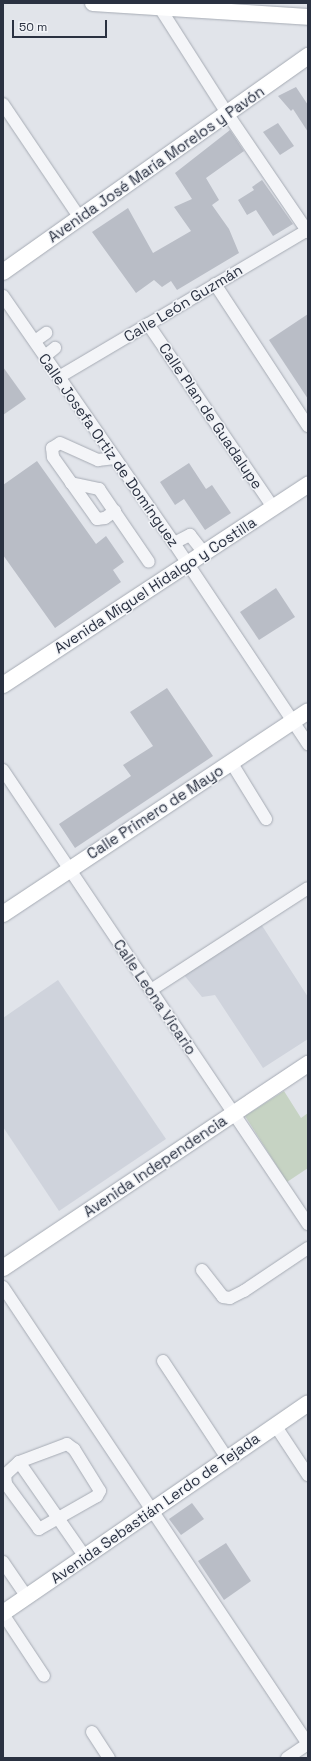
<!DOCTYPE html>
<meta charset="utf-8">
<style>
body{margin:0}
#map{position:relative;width:311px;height:1761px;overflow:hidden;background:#e1e4ea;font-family:"Space Grotesk",sans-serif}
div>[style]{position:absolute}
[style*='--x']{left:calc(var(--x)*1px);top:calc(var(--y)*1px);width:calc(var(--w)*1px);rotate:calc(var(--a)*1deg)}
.built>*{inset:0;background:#cfd3dc}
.green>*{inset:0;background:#c6d3c3}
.building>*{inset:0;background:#b9bdc6}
.roads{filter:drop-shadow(0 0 1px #a6abb4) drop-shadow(0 0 1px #a6abb4)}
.minor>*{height:12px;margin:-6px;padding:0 6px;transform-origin:6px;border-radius:6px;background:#f4f5f8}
.major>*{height:16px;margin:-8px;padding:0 8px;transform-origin:8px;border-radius:8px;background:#fff}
span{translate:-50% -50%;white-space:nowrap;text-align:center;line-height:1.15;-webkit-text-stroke:3px #f1f3f7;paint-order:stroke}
.street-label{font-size:15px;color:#2a3141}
.frame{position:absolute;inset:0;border:4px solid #2a3141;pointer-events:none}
.scale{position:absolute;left:12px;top:20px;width:95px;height:18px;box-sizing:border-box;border:2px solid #2a3141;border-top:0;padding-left:5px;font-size:12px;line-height:14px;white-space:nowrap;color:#2a3141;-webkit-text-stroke:3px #f1f3f7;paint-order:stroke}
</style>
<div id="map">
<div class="built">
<div style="clip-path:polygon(261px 924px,308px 997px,308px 1039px,263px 1068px,215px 995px,202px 997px,184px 975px)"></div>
<div style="clip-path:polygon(58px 980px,166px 1139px,59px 1211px,3px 1127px,3px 1018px)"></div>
</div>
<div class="green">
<div style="clip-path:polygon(284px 1091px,301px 1118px,308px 1113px,308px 1168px,287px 1182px,245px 1116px)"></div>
</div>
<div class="building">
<div style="clip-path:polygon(296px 87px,308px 105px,308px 132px,293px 109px,291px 111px,278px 96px)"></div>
<div style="clip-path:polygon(278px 123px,294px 146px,280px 155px,263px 132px)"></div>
<div style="clip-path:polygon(230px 130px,244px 151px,206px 178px,219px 200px,212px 205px,229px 229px,239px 253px,177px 290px,171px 281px,162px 287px,154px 280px,136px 293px,92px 232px,128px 208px,153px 253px,191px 231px,174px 207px,192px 199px,175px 173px)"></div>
<div style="clip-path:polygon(262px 180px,293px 224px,273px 236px,256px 210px,247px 215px,238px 200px,254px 190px,252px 187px)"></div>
<div style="clip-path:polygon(308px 314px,308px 399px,269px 340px)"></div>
<div style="clip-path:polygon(3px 367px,26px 399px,3px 415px)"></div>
<div style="clip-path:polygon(37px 461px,96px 544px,106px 536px,124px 562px,113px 570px,121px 582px,55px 628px,3px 555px,3px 485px)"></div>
<div style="clip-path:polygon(189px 463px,206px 489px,212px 485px,231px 513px,205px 530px,184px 499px,175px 505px,160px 482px)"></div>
<div style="clip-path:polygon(276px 588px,295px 617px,259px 640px,240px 612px)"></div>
<div style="clip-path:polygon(167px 688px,213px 756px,75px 848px,59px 824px,131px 776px,123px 765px,153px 746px,130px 712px)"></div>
<div style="clip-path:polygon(192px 1503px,204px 1519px,181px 1535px,169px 1519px)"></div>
<div style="clip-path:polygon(226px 1543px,251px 1581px,224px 1600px,198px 1561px)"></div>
</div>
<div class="roads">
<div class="minor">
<div style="--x:160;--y:8;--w:125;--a:57.5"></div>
<div style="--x:227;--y:113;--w:144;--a:55.8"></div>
<div style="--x:3;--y:104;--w:138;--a:56"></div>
<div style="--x:215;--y:284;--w:170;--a:56.8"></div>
<div style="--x:3;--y:296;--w:300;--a:55.3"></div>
<div style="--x:174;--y:543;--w:242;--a:56.3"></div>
<div style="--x:148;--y:324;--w:222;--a:55.7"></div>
<div style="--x:35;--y:341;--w:14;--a:-36"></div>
<div style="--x:45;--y:356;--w:13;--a:-39"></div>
<div style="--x:59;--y:377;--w:289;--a:-30.6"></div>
<div style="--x:71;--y:483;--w:29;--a:12"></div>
<div style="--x:99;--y:489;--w:88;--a:55.6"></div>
<div style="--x:115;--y:511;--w:12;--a:145"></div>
<div style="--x:105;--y:518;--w:8;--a:173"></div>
<div style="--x:97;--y:519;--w:76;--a:-125.4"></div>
<div style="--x:53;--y:457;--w:9;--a:-96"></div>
<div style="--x:52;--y:448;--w:9;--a:-32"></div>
<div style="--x:60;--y:443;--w:42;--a:24.1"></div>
<div style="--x:98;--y:460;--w:17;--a:-7"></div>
<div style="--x:174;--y:543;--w:18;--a:-27"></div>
<div style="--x:190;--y:535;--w:23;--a:52"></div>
<div style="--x:231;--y:762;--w:67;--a:58.4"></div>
<div style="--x:3;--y:770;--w:547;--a:56.11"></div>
<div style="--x:151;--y:990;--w:187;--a:-33"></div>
<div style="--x:202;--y:1270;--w:34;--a:52"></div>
<div style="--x:223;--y:1297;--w:7;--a:8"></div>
<div style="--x:230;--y:1298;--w:16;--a:-27"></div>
<div style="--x:244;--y:1291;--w:77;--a:-33.9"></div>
<div style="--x:3;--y:1287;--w:549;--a:56.28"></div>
<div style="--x:163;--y:1361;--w:116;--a:56.6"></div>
<div style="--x:275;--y:1425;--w:60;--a:56.6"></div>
<div style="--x:67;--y:1444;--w:9;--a:36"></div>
<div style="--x:74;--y:1449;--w:49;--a:58.2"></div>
<div style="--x:100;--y:1491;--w:6;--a:121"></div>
<div style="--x:97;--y:1496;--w:67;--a:150.4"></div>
<div style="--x:39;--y:1529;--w:56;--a:-126.3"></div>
<div style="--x:6;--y:1484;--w:9;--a:-96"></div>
<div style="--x:5;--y:1475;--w:19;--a:-43"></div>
<div style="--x:19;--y:1462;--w:51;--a:-20.6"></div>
<div style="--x:19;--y:1462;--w:116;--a:55.2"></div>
<div style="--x:3;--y:1562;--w:42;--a:55.6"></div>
<div style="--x:3;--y:1614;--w:74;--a:56.5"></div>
<div style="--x:92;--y:1732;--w:31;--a:57"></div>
<div style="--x:287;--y:1758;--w:25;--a:-34"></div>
</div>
<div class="major">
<div style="--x:93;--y:3;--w:215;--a:3.7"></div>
<div style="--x:3;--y:272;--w:374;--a:-35.3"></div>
<div style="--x:3;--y:685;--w:365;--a:-33.3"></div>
<div style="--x:3;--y:914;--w:366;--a:-33.6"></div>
<div style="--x:3;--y:1268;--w:367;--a:-33.8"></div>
<div style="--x:3;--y:1613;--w:370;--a:-34.5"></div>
</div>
</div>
<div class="street-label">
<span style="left:156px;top:164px;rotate:-35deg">Avenida José María Morelos y Pavón</span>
<span style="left:183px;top:303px;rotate:-31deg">Calle León Guzmán</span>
<span style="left:211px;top:416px;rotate:56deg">Calle Plan de Guadalupe</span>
<span style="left:109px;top:450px;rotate:55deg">Calle Josefa Ortiz de Domínguez</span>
<span style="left:155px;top:585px;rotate:-33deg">Avenida Miguel Hidalgo y Costilla</span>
<span style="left:155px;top:812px;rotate:-33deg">Calle Primero de Mayo</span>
<span style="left:155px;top:997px;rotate:56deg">Calle Leona Vicario</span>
<span style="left:155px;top:1166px;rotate:-34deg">Avenida Independencia</span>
<span style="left:155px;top:1508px;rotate:-35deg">Avenida Sebastián Lerdo de Tejada</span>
</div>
<div class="frame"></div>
<div class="scale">50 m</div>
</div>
